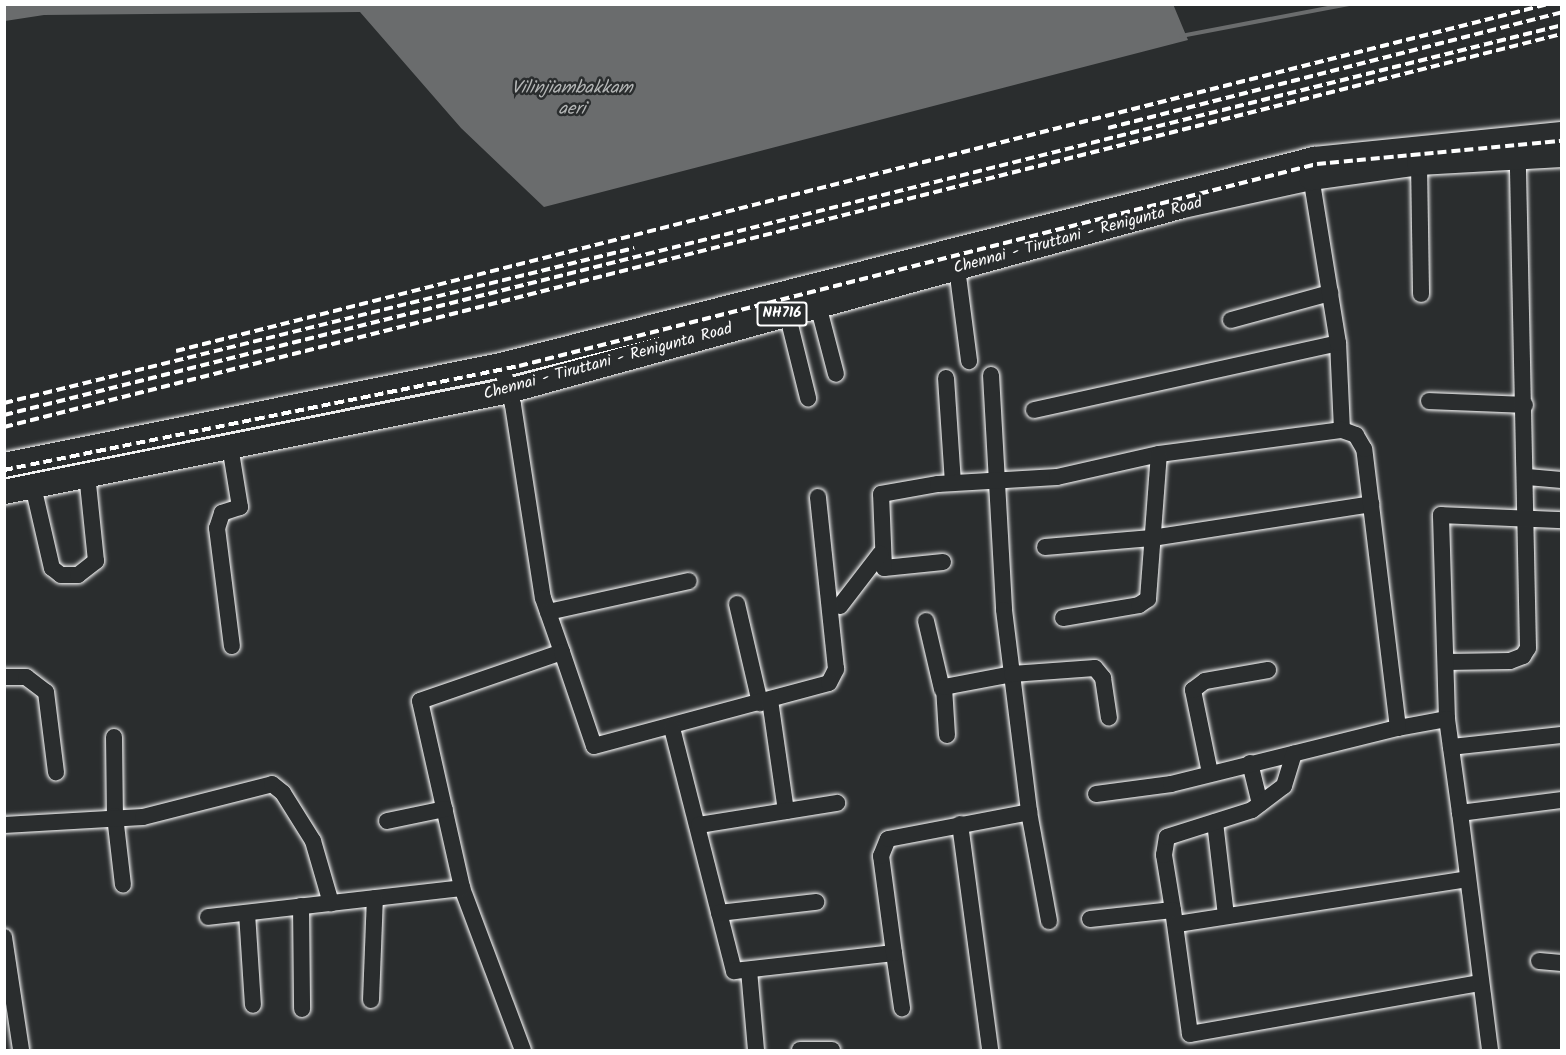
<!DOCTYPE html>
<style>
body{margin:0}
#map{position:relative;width:1566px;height:1055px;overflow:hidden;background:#2a2d2e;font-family:Kalam,sans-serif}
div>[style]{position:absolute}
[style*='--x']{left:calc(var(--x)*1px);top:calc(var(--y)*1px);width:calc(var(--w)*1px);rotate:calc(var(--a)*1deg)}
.water>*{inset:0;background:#6a6c6d}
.stream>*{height:4px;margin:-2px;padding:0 2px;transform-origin:2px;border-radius:2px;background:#6a6c6d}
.roads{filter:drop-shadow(0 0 2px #fff) drop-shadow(0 0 2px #fff)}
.minor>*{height:16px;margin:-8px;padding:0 8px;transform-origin:8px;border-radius:8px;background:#2a2d2e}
.highway>*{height:24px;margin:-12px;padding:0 12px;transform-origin:12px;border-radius:12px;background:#2a2d2e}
.rail>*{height:4px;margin-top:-2px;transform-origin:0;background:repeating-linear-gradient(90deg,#fff 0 9px,transparent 0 13.5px)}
span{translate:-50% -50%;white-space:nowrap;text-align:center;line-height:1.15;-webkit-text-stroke:5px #2a2d2e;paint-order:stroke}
.shield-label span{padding:2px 4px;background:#2a2d2e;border:2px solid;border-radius:4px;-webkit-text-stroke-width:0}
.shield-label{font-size:15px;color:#fff;font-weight:700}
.street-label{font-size:16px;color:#fff}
.water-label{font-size:18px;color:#b4b6b6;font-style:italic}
.frame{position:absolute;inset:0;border:6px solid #fff;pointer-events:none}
</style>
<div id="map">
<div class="water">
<div style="clip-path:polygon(5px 4px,1173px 4px,1188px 40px,544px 207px,461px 128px,360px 12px,44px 15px,5px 21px)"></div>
</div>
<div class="stream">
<div style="--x:1181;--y:36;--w:171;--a:-10.8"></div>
</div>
<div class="roads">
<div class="minor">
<div style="--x:1419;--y:163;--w:131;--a:89.1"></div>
<div style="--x:957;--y:268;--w:94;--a:82.6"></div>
<div style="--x:818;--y:305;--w:71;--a:75.4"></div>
<div style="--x:787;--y:313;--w:88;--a:76.1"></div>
<div style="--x:1231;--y:320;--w:103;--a:-15.3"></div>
<div style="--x:501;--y:365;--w:42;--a:73.3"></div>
<div style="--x:513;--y:405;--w:195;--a:81.2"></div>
<div style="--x:543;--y:598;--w:57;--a:70.6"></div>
<div style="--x:562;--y:652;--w:150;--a:161"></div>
<div style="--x:420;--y:701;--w:192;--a:77.3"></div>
<div style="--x:462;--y:888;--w:173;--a:69.4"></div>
<div style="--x:991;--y:375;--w:235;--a:86.8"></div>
<div style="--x:1004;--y:610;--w:204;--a:82.9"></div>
<div style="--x:1029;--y:812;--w:111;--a:79.6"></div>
<div style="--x:946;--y:378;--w:105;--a:86.2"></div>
<div style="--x:1429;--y:401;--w:96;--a:2.4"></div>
<div style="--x:1034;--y:410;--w:311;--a:-12.4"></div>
<div style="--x:230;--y:446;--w:62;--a:80.7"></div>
<div style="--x:240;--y:507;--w:19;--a:162"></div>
<div style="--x:222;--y:513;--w:16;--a:108"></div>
<div style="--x:217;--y:528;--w:119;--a:82.8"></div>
<div style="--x:1527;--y:477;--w:35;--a:5"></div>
<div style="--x:33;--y:486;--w:84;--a:77"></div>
<div style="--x:52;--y:568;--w:11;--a:38"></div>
<div style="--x:61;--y:575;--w:17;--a:0"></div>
<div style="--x:78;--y:575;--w:23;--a:-38"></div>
<div style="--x:96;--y:561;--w:87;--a:-95.9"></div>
<div style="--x:1045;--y:547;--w:107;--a:-4.8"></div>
<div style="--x:1152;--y:538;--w:222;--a:-8.8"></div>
<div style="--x:943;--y:562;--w:59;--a:174.2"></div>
<div style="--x:884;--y:568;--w:74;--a:-92.3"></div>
<div style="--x:881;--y:494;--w:58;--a:-10"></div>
<div style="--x:938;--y:484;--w:119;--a:-3.4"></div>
<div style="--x:1057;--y:477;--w:105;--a:-12.7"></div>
<div style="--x:1159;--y:454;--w:185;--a:-7.5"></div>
<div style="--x:1342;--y:430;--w:87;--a:-92.6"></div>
<div style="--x:1338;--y:343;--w:175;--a:-99.2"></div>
<div style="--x:737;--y:604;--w:102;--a:76.9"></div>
<div style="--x:840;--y:606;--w:66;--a:-52.4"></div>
<div style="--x:548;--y:612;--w:144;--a:-12.4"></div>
<div style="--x:1063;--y:618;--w:77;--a:-9.7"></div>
<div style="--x:1139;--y:605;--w:11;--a:-34"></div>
<div style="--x:1148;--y:599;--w:145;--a:-85.7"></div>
<div style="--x:926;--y:621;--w:70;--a:76.8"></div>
<div style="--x:562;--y:652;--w:99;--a:71.2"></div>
<div style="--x:594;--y:746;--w:243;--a:-15"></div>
<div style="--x:829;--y:683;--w:16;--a:-63"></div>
<div style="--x:836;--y:669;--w:173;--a:-96"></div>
<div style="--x:1446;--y:662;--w:64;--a:-0.9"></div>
<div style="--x:1510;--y:661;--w:14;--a:-21"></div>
<div style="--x:1523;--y:656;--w:9;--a:-58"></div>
<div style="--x:1528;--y:648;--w:491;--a:-91.2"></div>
<div style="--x:4;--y:677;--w:22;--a:0"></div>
<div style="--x:26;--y:677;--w:25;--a:37"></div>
<div style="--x:46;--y:692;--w:81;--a:82.9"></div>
<div style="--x:770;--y:700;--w:112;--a:81.8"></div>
<div style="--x:1447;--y:719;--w:204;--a:-91.7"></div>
<div style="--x:1441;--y:515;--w:121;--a:2.4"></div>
<div style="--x:672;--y:728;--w:251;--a:75.7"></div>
<div style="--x:734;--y:971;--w:161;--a:-6.4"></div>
<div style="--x:894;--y:953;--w:56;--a:81.7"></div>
<div style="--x:1398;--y:728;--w:50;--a:-10.4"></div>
<div style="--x:1447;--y:719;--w:95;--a:82.1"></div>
<div style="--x:947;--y:735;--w:48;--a:-93.6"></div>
<div style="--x:944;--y:687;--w:69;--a:-10.8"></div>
<div style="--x:1012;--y:674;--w:83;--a:-4.1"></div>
<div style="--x:1095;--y:668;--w:13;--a:51"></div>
<div style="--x:1103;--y:678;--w:40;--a:81.5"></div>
<div style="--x:114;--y:737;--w:79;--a:89.3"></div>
<div style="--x:115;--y:816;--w:69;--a:83.4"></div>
<div style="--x:1451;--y:747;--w:112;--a:-6.2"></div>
<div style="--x:1250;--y:763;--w:42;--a:76.3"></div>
<div style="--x:1210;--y:773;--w:85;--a:-101.6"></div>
<div style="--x:1193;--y:690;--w:15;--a:-37"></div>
<div style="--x:1205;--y:681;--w:64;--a:-9.9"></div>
<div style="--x:1096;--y:794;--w:76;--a:-7.6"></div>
<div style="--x:1171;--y:784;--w:234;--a:-13.9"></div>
<div style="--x:1398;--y:728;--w:281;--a:-96.9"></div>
<div style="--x:1364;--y:449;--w:16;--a:-120"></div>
<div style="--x:1356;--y:435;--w:15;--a:-160"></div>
<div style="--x:387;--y:821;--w:59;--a:-11.7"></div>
<div style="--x:1215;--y:822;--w:94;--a:83.3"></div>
<div style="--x:960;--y:824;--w:228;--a:82.4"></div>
<div style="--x:4;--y:825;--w:139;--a:-3.3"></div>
<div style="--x:143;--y:817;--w:133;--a:-14.3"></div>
<div style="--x:272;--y:784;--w:14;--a:39"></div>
<div style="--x:283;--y:793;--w:57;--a:58"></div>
<div style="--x:313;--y:841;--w:65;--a:73.8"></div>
<div style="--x:699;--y:825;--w:140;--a:-9.1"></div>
<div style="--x:301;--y:906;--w:103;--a:89.4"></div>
<div style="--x:1173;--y:910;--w:56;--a:-99.3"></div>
<div style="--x:1164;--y:855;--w:18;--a:-81"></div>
<div style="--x:1167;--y:837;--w:89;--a:-17.6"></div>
<div style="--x:1252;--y:810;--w:40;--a:-37"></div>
<div style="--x:1284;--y:786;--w:34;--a:-73"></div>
<div style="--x:247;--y:913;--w:92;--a:86.3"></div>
<div style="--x:719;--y:913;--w:98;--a:-6.5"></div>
<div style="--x:208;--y:917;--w:256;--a:-6.5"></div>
<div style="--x:1090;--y:919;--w:83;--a:-6.2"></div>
<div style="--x:1173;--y:910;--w:125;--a:82.2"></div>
<div style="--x:1190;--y:1034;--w:294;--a:-10"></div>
<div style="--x:1177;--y:924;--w:294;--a:-8.8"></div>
<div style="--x:4;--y:937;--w:114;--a:81.4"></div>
<div style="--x:894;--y:953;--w:98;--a:-97.6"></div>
<div style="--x:881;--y:856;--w:18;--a:-68"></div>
<div style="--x:888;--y:839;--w:144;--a:-10.8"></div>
<div style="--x:1539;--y:961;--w:23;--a:5"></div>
<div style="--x:749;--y:970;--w:80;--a:85"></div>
<div style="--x:371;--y:1000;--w:102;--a:-87.8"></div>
<div style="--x:800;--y:1050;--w:32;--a:0"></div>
<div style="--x:1490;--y:1050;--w:239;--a:-97.2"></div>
<div style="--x:1460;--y:813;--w:103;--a:-7.3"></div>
</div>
<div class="highway">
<div style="--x:4;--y:465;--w:507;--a:-11.38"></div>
<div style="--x:501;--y:365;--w:839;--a:-14.22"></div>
<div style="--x:1314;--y:159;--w:249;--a:-5.8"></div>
<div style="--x:4;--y:492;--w:515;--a:-11.31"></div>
<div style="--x:509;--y:391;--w:699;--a:-15.35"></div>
<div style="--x:1183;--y:206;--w:131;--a:-12.3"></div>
<div style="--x:1311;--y:178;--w:109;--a:-7.9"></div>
<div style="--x:1419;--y:163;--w:143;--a:-3.2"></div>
</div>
</div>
<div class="rail">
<div style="--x:1108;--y:128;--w:469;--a:-14.3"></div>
<div style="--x:176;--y:351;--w:1415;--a:-14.19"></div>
<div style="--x:4;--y:403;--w:649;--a:-13.82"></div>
<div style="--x:4;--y:415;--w:1606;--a:-14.05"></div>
<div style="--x:4;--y:427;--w:1607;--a:-14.16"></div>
<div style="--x:4;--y:470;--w:525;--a:-11.42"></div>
<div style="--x:519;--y:366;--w:823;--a:-14.21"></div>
<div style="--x:1317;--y:164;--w:246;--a:-5.4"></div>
</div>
<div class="shield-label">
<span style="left:782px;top:314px">NH716</span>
</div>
<div class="street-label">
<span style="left:1078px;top:236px;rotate:-15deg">Chennai - Tiruttani - Renigunta Road</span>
<span style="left:608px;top:362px;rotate:-15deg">Chennai - Tiruttani - Renigunta Road</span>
</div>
<div class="water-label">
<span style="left:572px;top:100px">Vilinjiambakkam<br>aeri</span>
</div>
<div class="frame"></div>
</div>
